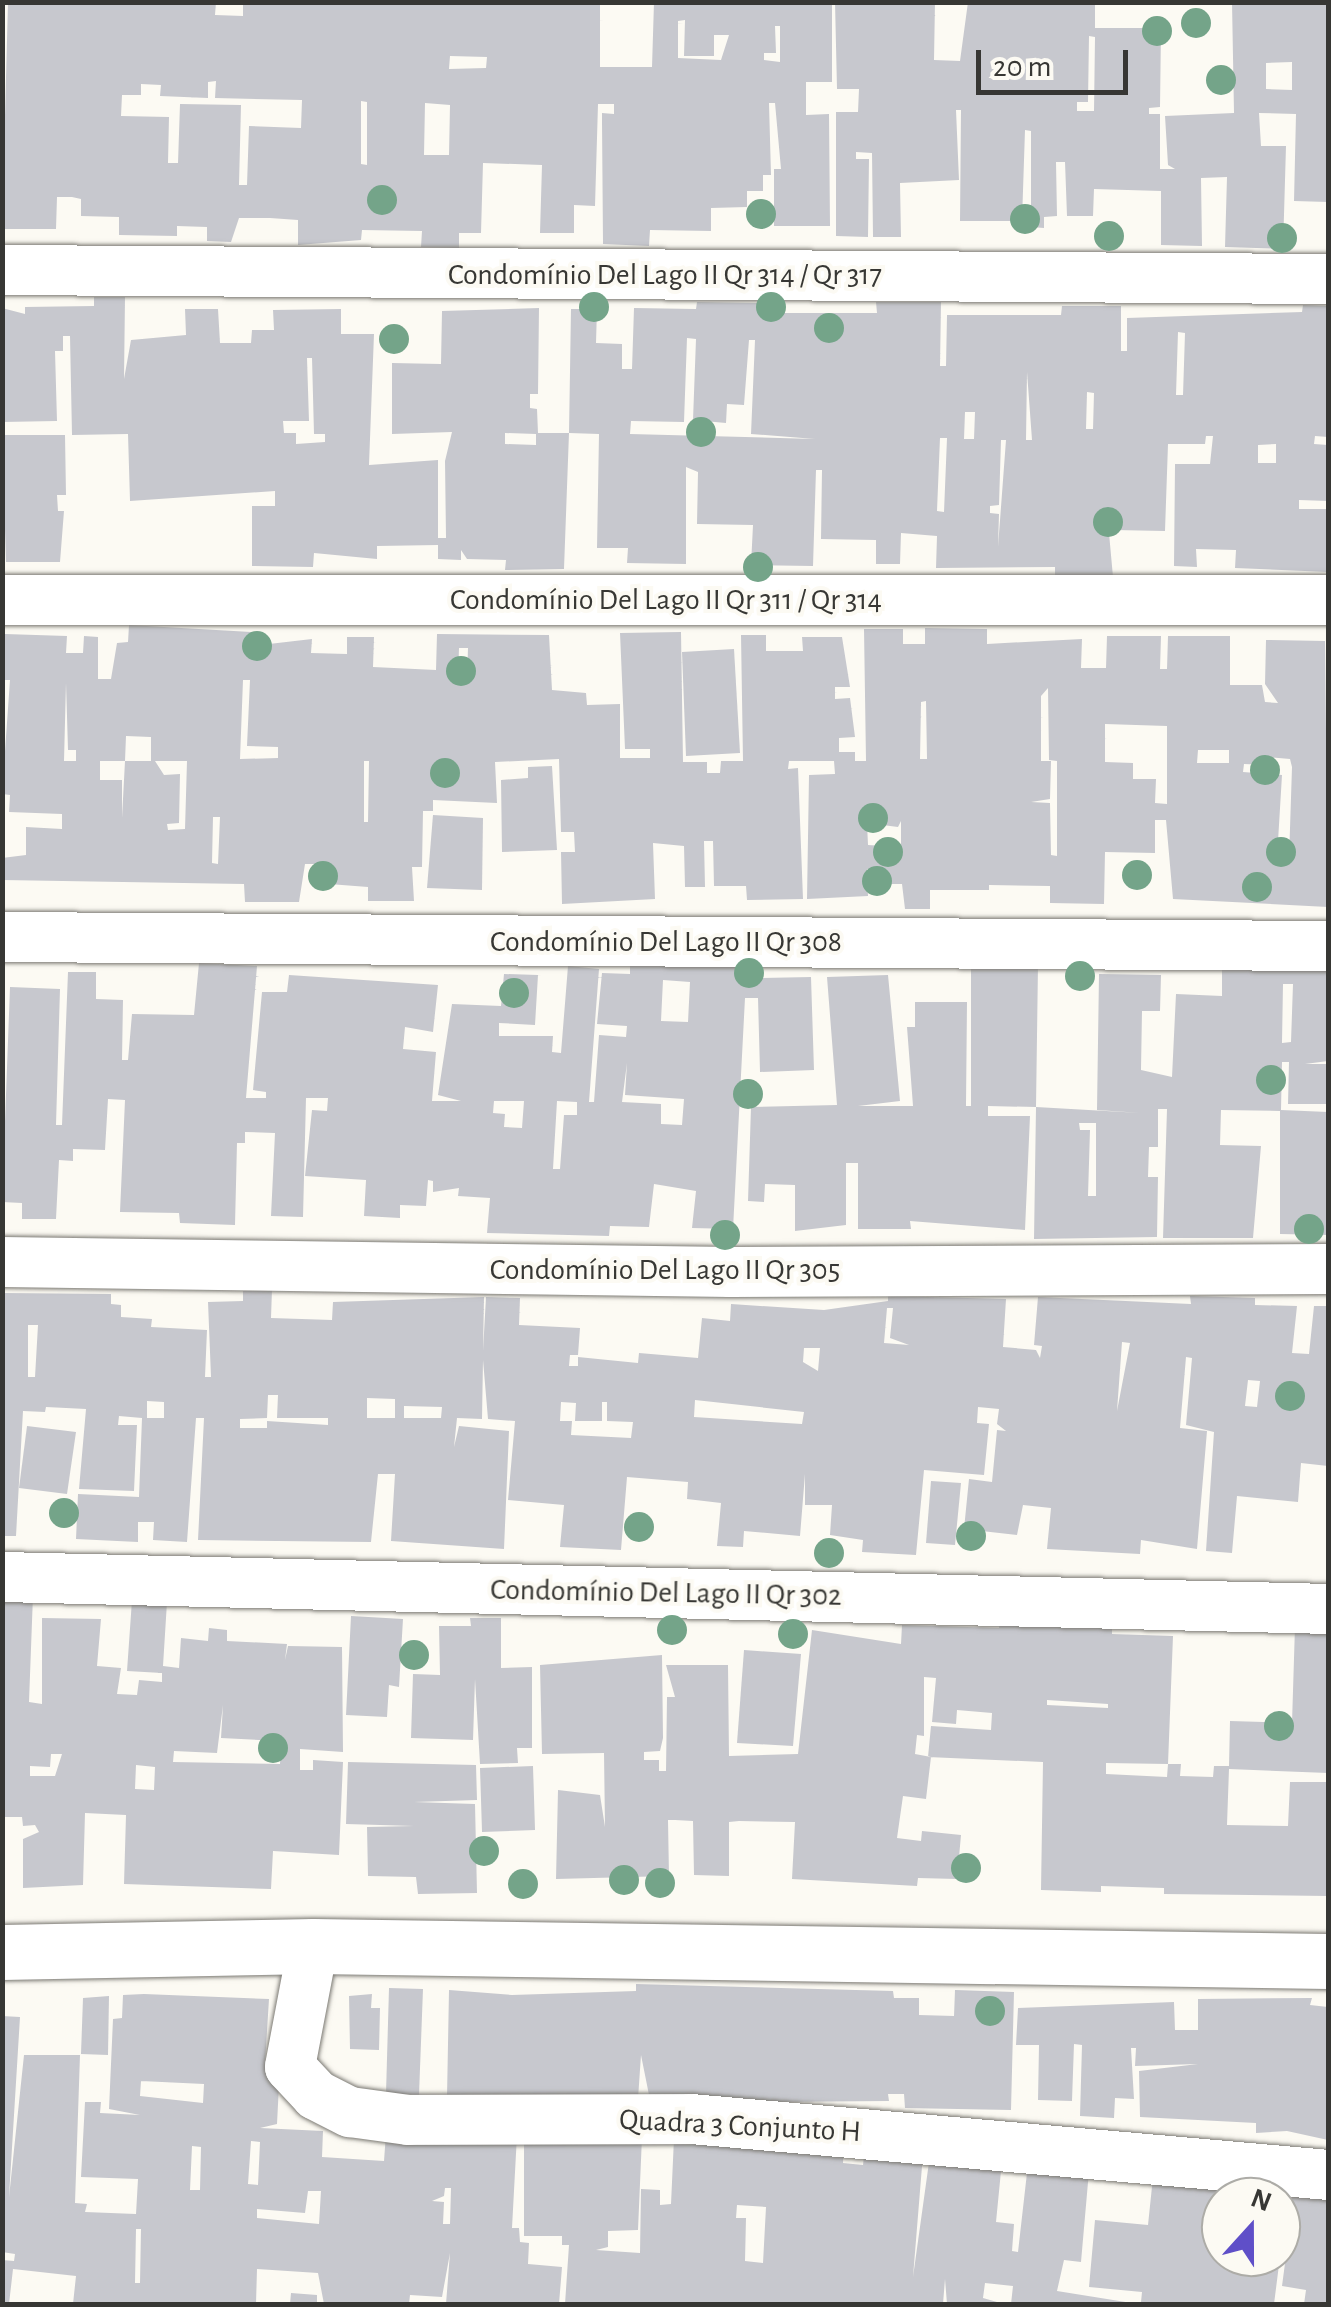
<!DOCTYPE html>
<meta charset="utf-8">
<style>
body{margin:0}
#map{position:relative;width:1331px;height:2307px;overflow:hidden;background:#fcfaf3;font-family:"Alegreya Sans",sans-serif}
div>[style]{position:absolute}
[style*='--x']{left:calc(var(--x)*1px);top:calc(var(--y)*1px);width:calc(var(--w)*1px);rotate:calc(var(--a)*1deg)}
.building>*{inset:0;background:#c7c8ce}
.roads{filter:drop-shadow(0 0 2px #7b7973) drop-shadow(0 0 2px #7b7973)}
.street>*{height:50px;margin:-25px;padding:0 25px;transform-origin:25px;border-radius:25px;background:#fff}
.secondary>*{height:55px;margin:-27.5px;padding:0 27.5px;transform-origin:27.5px;border-radius:27.5px;background:#fff}
.trees>*{width:30px;height:30px;margin:-15px;border-radius:50%;background:#74a489}
span{translate:-50% -50%;white-space:nowrap;text-align:center;line-height:1.15;-webkit-text-stroke:8px #fcfaf3;paint-order:stroke}
.street-label{font-size:30px;color:#373734}
.frame{position:absolute;inset:0;border:5px solid #373734;pointer-events:none}
.north{position:absolute;left:1201px;top:2177px;width:100px;height:100px;box-sizing:border-box;background:#fcfaf3;border:2px solid #adaca7;border-radius:50%;rotate:21deg;font-size:28px;font-weight:700;line-height:40px;text-align:center;color:#373734}
.north::after{content:'';display:block;margin:auto;width:35px;height:45px;background:#5f4fc8;clip-path:polygon(50% 0,100% 100%,50% 72%,0 100%)}
.scale{position:absolute;left:976px;top:50px;width:152px;height:45px;box-sizing:border-box;border:5px solid #373734;border-top:0;padding-left:12px;font-size:30px;line-height:35px;white-space:nowrap;color:#373734;-webkit-text-stroke:8px #fcfaf3;paint-order:stroke}
</style>
<div id="map">
<div class="building">
<div style="clip-path:polygon(evenodd,8px 2px,216px 2px,215px 15px,243px 16px,243px 2px,600px 2px,600px 67px,652px 67px,654px 2px,832px 2px,832px 82px,806px 82px,806px 115px,829px 114px,830px 226px,774px 226px,774px 169px,781px 169px,775px 103px,769px 103px,771px 175px,763px 175px,763px 191px,747px 191px,747px 207px,711px 208px,711px 231px,650px 230px,649px 246px,603px 244px,602px 122px,602px 113px,614px 114px,614px 104px,598px 104px,595px 206px,574px 205px,574px 233px,540px 233px,542px 165px,483px 163px,481px 233px,459px 233px,459px 248px,421px 247px,422px 231px,362px 230px,361px 240px,298px 245px,298px 220px,270px 218px,239px 218px,231px 242px,207px 241px,207px 227px,177px 226px,177px 236px,119px 235px,119px 217px,81px 216px,81px 199px,72px 197px,57px 197px,56px 229px,2px 229px,8px 2px,685px 20px,684px 56px,714px 56px,714px 35px,729px 35px,721px 60px,678px 58px,678px 21px,685px 20px,8px 2px,775px 26px,780px 26px,780px 62px,764px 60px,764px 53px,776px 53px,775px 26px,8px 2px,450px 56px,487px 57px,486px 68px,449px 69px,450px 56px,8px 2px,216px 81px,215px 98px,302px 100px,301px 128px,249px 126px,247px 185px,239px 185px,241px 105px,180px 104px,178px 163px,168px 163px,169px 117px,121px 116px,122px 95px,141px 95px,141px 84px,161px 85px,160px 96px,208px 98px,208px 82px,216px 81px,8px 2px,361px 101px,367px 102px,367px 165px,361px 164px,361px 101px,8px 2px,425px 103px,450px 105px,449px 155px,424px 155px,425px 103px,8px 2px,374px 190px,392px 190px,391px 205px,374px 205px,374px 190px)"></div>
<div style="clip-path:polygon(evenodd,835px 2px,935px 2px,934px 60px,960px 61px,968px 2px,1095px 2px,1095px 28px,1161px 28px,1160px 107px,1149px 108px,1149px 114px,1160px 114px,1160px 169px,1175px 169px,1168px 165px,1165px 116px,1234px 113px,1232px 2px,1328px 2px,1328px 202px,1294px 201px,1296px 114px,1259px 113px,1261px 146px,1286px 146px,1283px 249px,1225px 247px,1227px 177px,1201px 178px,1202px 246px,1161px 245px,1161px 191px,1094px 189px,1093px 216px,1067px 216px,1065px 162px,1056px 162px,1057px 216px,1044px 217px,1044px 228px,1031px 227px,1031px 131px,1025px 130px,1022px 221px,960px 221px,961px 110px,956px 110px,959px 180px,900px 183px,901px 237px,873px 237px,872px 153px,856px 152px,856px 159px,869px 159px,868px 237px,836px 236px,836px 112px,858px 112px,859px 89px,837px 89px,835px 2px,1089px 36px,1095px 37px,1094px 111px,1077px 111px,1077px 102px,1088px 102px,1089px 36px,835px 2px,1292px 62px,1292px 90px,1266px 89px,1266px 63px,1292px 62px)"></div>
<div style="clip-path:polygon(evenodd,94px 297px,125px 297px,124px 379px,131px 340px,186px 335px,185px 309px,218px 309px,220px 343px,251px 343px,252px 330px,274px 330px,273px 310px,341px 309px,341px 334px,374px 334px,369px 465px,438px 460px,438px 538px,446px 538px,445px 461px,452px 432px,392px 434px,392px 363px,441px 364px,442px 311px,539px 308px,538px 394px,530px 394px,530px 408px,537px 409px,538px 433px,569px 433px,564px 569px,505px 570px,506px 560px,467px 559px,461px 550px,461px 560px,438px 559px,438px 545px,377px 546px,377px 559px,314px 553px,313px 567px,252px 566px,252px 506px,275px 506px,275px 491px,130px 501px,128px 434px,72px 435px,70px 336px,63px 336px,63px 351px,55px 351px,57px 421px,2px 422px,2px 308px,25px 314px,25px 307px,94px 306px,94px 297px,307px 358px,312px 358px,314px 434px,325px 434px,325px 442px,296px 444px,296px 433px,284px 433px,283px 421px,309px 421px,307px 358px,94px 297px,505px 433px,536px 434px,536px 445px,505px 444px,505px 433px)"></div>
<div style="clip-path:polygon(evenodd,697px 302px,757px 303px,758px 313px,877px 313px,876px 302px,941px 302px,940px 366px,946px 366px,947px 315px,1061px 315px,1062px 306px,1121px 306px,1121px 351px,1127px 351px,1127px 318px,1302px 312px,1303px 305px,1328px 306px,1328px 437px,1315px 436px,1314px 444px,1328px 445px,1328px 501px,1299px 500px,1299px 509px,1328px 509px,1328px 572px,1235px 568px,1236px 550px,1196px 549px,1197px 567px,1174px 566px,1175px 464px,1210px 464px,1213px 436px,1206px 436px,1205px 444px,1168px 444px,1165px 531px,1114px 530px,1114px 511px,1107px 511px,1113px 577px,1055px 577px,1055px 567px,936px 568px,937px 536px,901px 533px,900px 564px,876px 564px,876px 540px,821px 539px,822px 470px,816px 470px,813px 566px,751px 565px,753px 525px,697px 524px,698px 472px,686px 467px,686px 564px,627px 563px,628px 548px,597px 548px,599px 434px,569px 433px,571px 309px,597px 309px,596px 343px,622px 344px,622px 369px,632px 369px,634px 308px,696px 309px,697px 302px,1178px 332px,1185px 333px,1183px 395px,1176px 395px,1178px 332px,697px 302px,687px 338px,696px 339px,693px 420px,726px 423px,727px 404px,744px 405px,749px 340px,755px 340px,751px 434px,815px 439px,630px 434px,631px 421px,684px 422px,687px 338px,697px 302px,1027px 372px,1032px 440px,1026px 440px,1027px 372px,697px 302px,1087px 392px,1094px 393px,1093px 429px,1086px 429px,1087px 392px,697px 302px,965px 412px,975px 412px,974px 439px,964px 439px,965px 412px,697px 302px,940px 438px,947px 438px,944px 512px,937px 511px,940px 438px,697px 302px,1001px 440px,1006px 440px,998px 547px,999px 514px,990px 513px,990px 506px,999px 505px,1001px 440px,697px 302px,1276px 444px,1276px 463px,1258px 463px,1258px 445px,1276px 444px)"></div>
<div style="clip-path:polygon(2px 435px,65px 435px,66px 495px,57px 495px,58px 511px,64px 511px,60px 562px,6px 562px)"></div>
<div style="clip-path:polygon(evenodd,129px 625px,251px 632px,251px 646px,312px 639px,311px 653px,347px 654px,347px 637px,374px 637px,373px 667px,436px 670px,437px 634px,549px 635px,552px 690px,586px 693px,587px 705px,620px 704px,620px 758px,650px 758px,650px 749px,625px 749px,620px 633px,681px 632px,683px 762px,707px 762px,707px 773px,720px 773px,721px 761px,743px 761px,741px 635px,766px 635px,766px 651px,803px 651px,802px 637px,842px 637px,850px 687px,835px 687px,835px 699px,850px 698px,855px 737px,839px 738px,839px 752px,855px 752px,855px 761px,866px 761px,864px 629px,903px 629px,903px 644px,925px 644px,925px 628px,987px 629px,987px 644px,1082px 639px,1081px 668px,1106px 668px,1107px 636px,1161px 636px,1160px 669px,1167px 669px,1168px 636px,1230px 636px,1230px 685px,1262px 685px,1265px 702px,1278px 703px,1265px 684px,1266px 640px,1325px 641px,1328px 907px,1173px 899px,1166px 820px,1155px 820px,1155px 853px,1105px 852px,1104px 904px,1050px 903px,1050px 886px,989px 885px,989px 890px,930px 890px,930px 909px,905px 909px,902px 884px,883px 884px,883px 868px,867px 869px,868px 896px,807px 899px,809px 775px,835px 774px,834px 761px,789px 761px,788px 769px,798px 768px,803px 899px,747px 900px,746px 886px,714px 886px,713px 841px,704px 841px,705px 887px,685px 887px,684px 846px,653px 843px,655px 899px,562px 904px,561px 852px,575px 852px,574px 832px,561px 832px,559px 759px,495px 762px,497px 803px,433px 800px,433px 811px,423px 811px,422px 867px,412px 867px,414px 901px,368px 901px,368px 887px,329px 884px,329px 864px,305px 864px,299px 902px,245px 902px,244px 884px,2px 880px,2px 858px,26px 855px,26px 827px,62px 829px,62px 814px,9px 812px,10px 795px,2px 794px,10px 680px,4px 680px,5px 634px,67px 636px,66px 653px,83px 653px,84px 636px,98px 637px,98px 679px,111px 679px,117px 643px,128px 642px,129px 625px,459px 648px,468px 648px,467px 679px,458px 679px,459px 648px,129px 625px,243px 680px,250px 680px,247px 746px,278px 747px,278px 758px,240px 759px,243px 680px,129px 625px,66px 683px,68px 750px,76px 750px,76px 761px,64px 761px,66px 683px,129px 625px,1048px 688px,1049px 760px,1057px 761px,1057px 856px,1051px 855px,1050px 803px,1031px 802px,1050px 799px,1051px 761px,1041px 761px,1041px 696px,1048px 688px,129px 625px,926px 701px,927px 759px,920px 759px,921px 702px,926px 701px,129px 625px,1105px 724px,1167px 726px,1167px 804px,1155px 803px,1156px 779px,1133px 779px,1133px 763px,1105px 762px,1105px 724px,129px 625px,126px 736px,151px 737px,151px 761px,125px 761px,122px 818px,122px 780px,100px 780px,100px 761px,125px 761px,126px 736px,129px 625px,1198px 750px,1229px 750px,1229px 763px,1197px 763px,1198px 750px,129px 625px,1267px 757px,1290px 759px,1292px 767px,1289px 859px,1277px 858px,1282px 775px,1243px 772px,1244px 764px,1267px 765px,1267px 757px,129px 625px,155px 761px,187px 761px,185px 829px,168px 830px,167px 824px,179px 823px,180px 774px,164px 775px,155px 761px,129px 625px,364px 761px,369px 761px,368px 822px,364px 822px,364px 761px,129px 625px,213px 817px,220px 817px,218px 864px,212px 863px,213px 817px,129px 625px,901px 821px,901px 847px,868px 845px,867px 823px,898px 827px,901px 821px)"></div>
<div style="clip-path:polygon(734px 649px,740px 753px,686px 756px,682px 652px)"></div>
<div style="clip-path:polygon(552px 766px,557px 850px,502px 852px,501px 780px,528px 778px,528px 767px)"></div>
<div style="clip-path:polygon(433px 815px,483px 818px,482px 890px,427px 888px)"></div>
<div style="clip-path:polygon(evenodd,199px 963px,257px 966px,246px 1098px,266px 1098px,266px 1092px,253px 1090px,262px 992px,287px 992px,289px 975px,438px 985px,433px 1032px,405px 1027px,403px 1049px,436px 1052px,432px 1101px,461px 1101px,438px 1095px,452px 1004px,501px 1006px,504px 974px,538px 975px,535px 1025px,499px 1023px,499px 1036px,553px 1036px,552px 1052px,561px 1053px,568px 966px,599px 969px,589px 1102px,594px 1102px,599px 1035px,626px 1037px,627px 1026px,597px 1024px,602px 973px,630px 974px,630px 964px,758px 964px,759px 978px,811px 977px,814px 1070px,760px 1072px,758px 998px,745px 998px,733px 1229px,692px 1228px,696px 1191px,654px 1184px,649px 1227px,610px 1226px,609px 1236px,487px 1233px,490px 1198px,458px 1196px,459px 1188px,433px 1192px,433px 1181px,428px 1180px,426px 1206px,400px 1205px,400px 1218px,364px 1216px,366px 1180px,305px 1176px,312px 1110px,327px 1111px,328px 1098px,306px 1098px,303px 1217px,271px 1216px,275px 1133px,245px 1132px,245px 1143px,237px 1143px,235px 1225px,180px 1223px,179px 1213px,120px 1212px,125px 1100px,108px 1099px,105px 1150px,73px 1149px,73px 1161px,59px 1160px,56px 1219px,22px 1219px,22px 1203px,2px 1202px,10px 987px,60px 989px,56px 1125px,62px 1125px,68px 972px,96px 972px,96px 999px,123px 1000px,122px 1060px,128px 1060px,132px 1014px,194px 1015px,199px 963px,663px 980px,690px 982px,688px 1022px,661px 1021px,663px 980px,199px 963px,627px 1063px,625px 1095px,684px 1099px,682px 1125px,661px 1124px,661px 1104px,622px 1102px,627px 1063px,199px 963px,494px 1101px,524px 1101px,522px 1128px,504px 1127px,505px 1114px,493px 1113px,494px 1101px,199px 963px,557px 1101px,577px 1102px,577px 1115px,564px 1115px,560px 1169px,553px 1169px,557px 1101px)"></div>
<div style="clip-path:polygon(evenodd,1222px 963px,1328px 966px,1328px 1061px,1305px 1064px,1328px 1064px,1328px 1104px,1288px 1104px,1289px 1062px,1282px 1062px,1281px 1110px,1328px 1112px,1328px 1235px,1280px 1234px,1280px 1111px,1221px 1110px,1220px 1145px,1261px 1146px,1253px 1238px,1163px 1238px,1167px 1109px,1158px 1109px,1158px 1147px,1149px 1147px,1148px 1177px,1158px 1177px,1157px 1237px,1034px 1239px,1036px 1107px,1141px 1113px,1097px 1110px,1099px 974px,1161px 975px,1160px 1011px,1142px 1011px,1141px 1070px,1172px 1077px,1176px 994px,1222px 996px,1222px 963px,1283px 984px,1293px 984px,1291px 1042px,1282px 1043px,1283px 984px,1222px 963px,1079px 1123px,1096px 1123px,1096px 1196px,1088px 1196px,1090px 1130px,1080px 1130px,1079px 1123px)"></div>
<div style="clip-path:polygon(971px 965px,1038px 965px,1036px 1107px,988px 1106px,988px 1116px,1030px 1116px,1025px 1230px,910px 1221px,911px 1229px,858px 1229px,858px 1163px,846px 1163px,846px 1225px,795px 1231px,795px 1185px,765px 1184px,764px 1202px,748px 1201px,751px 1107px,837px 1105px,827px 977px,888px 975px,900px 1101px,858px 1106px,913px 1106px,907px 1027px,915px 1027px,915px 1002px,967px 1002px,966px 1106px,971px 1106px)"></div>
<div style="clip-path:polygon(evenodd,272px 1290px,271px 1318px,332px 1320px,333px 1302px,484px 1297px,483px 1351px,486px 1297px,520px 1298px,519px 1325px,580px 1328px,578px 1355px,570px 1355px,569px 1366px,578px 1366px,578px 1357px,638px 1363px,639px 1353px,698px 1358px,702px 1318px,730px 1321px,731px 1304px,824px 1310px,888px 1301px,888px 1296px,1006px 1299px,1003px 1347px,1036px 1350px,1040px 1358px,1042px 1346px,1034px 1345px,1038px 1297px,1191px 1304px,1190px 1296px,1255px 1298px,1255px 1305px,1297px 1306px,1292px 1353px,1309px 1354px,1314px 1306px,1328px 1306px,1328px 1466px,1301px 1463px,1298px 1502px,1237px 1496px,1232px 1553px,1206px 1551px,1214px 1432px,1186px 1425px,1192px 1358px,1186px 1357px,1180px 1428px,1207px 1431px,1197px 1549px,1141px 1540px,1140px 1554px,1047px 1549px,1051px 1508px,1023px 1505px,1017px 1535px,964px 1529px,969px 1479px,992px 1482px,997px 1430px,1006px 1431px,997px 1424px,999px 1409px,978px 1407px,977px 1423px,989px 1424px,984px 1475px,924px 1470px,916px 1555px,862px 1552px,863px 1540px,830px 1535px,832px 1505px,805px 1505px,805px 1474px,800px 1536px,744px 1531px,743px 1547px,717px 1546px,721px 1503px,687px 1499px,688px 1482px,627px 1477px,621px 1550px,560px 1547px,564px 1505px,508px 1500px,515px 1421px,488px 1419px,483px 1360px,482px 1419px,457px 1418px,454px 1447px,459px 1426px,509px 1431px,504px 1549px,391px 1541px,395px 1474px,378px 1474px,371px 1542px,198px 1540px,204px 1418px,196px 1418px,187px 1542px,153px 1540px,154px 1522px,138px 1522px,138px 1542px,76px 1539px,78px 1494px,139px 1497px,142px 1418px,119px 1416px,118px 1425px,137px 1425px,134px 1491px,79px 1489px,86px 1409px,46px 1407px,45px 1412px,23px 1411px,16px 1536px,2px 1536px,2px 1293px,111px 1294px,111px 1304px,121px 1305px,121px 1317px,152px 1319px,151px 1327px,207px 1330px,205px 1377px,211px 1377px,208px 1302px,243px 1301px,243px 1291px,272px 1290px,887px 1308px,893px 1308px,890px 1338px,909px 1345px,884px 1343px,887px 1308px,272px 1290px,28px 1325px,38px 1325px,35px 1377px,28px 1377px,28px 1325px,272px 1290px,1122px 1342px,1130px 1343px,1117px 1411px,1122px 1342px,272px 1290px,804px 1348px,820px 1348px,818px 1371px,803px 1362px,804px 1348px,272px 1290px,1248px 1380px,1260px 1381px,1257px 1407px,1245px 1406px,1248px 1380px,272px 1290px,268px 1395px,278px 1395px,277px 1418px,328px 1418px,328px 1425px,267px 1421px,267px 1428px,240px 1428px,240px 1419px,267px 1418px,268px 1395px,272px 1290px,367px 1398px,395px 1399px,395px 1418px,367px 1418px,367px 1398px,272px 1290px,695px 1400px,804px 1412px,802px 1424px,694px 1417px,695px 1400px,272px 1290px,147px 1401px,164px 1402px,164px 1418px,147px 1418px,147px 1401px,272px 1290px,561px 1402px,576px 1403px,575px 1421px,602px 1421px,602px 1402px,607px 1402px,607px 1421px,633px 1422px,631px 1438px,571px 1435px,572px 1421px,560px 1421px,561px 1402px,272px 1290px,404px 1406px,442px 1407px,441px 1418px,404px 1418px,404px 1406px)"></div>
<div style="clip-path:polygon(27px 1426px,76px 1432px,67px 1494px,19px 1488px)"></div>
<div style="clip-path:polygon(931px 1481px,961px 1483px,955px 1545px,926px 1543px)"></div>
<div style="clip-path:polygon(evenodd,2px 1595px,33px 1595px,29px 1702px,42px 1704px,42px 1618px,101px 1619px,97px 1666px,121px 1668px,117px 1694px,137px 1695px,139px 1680px,162px 1682px,162px 1673px,127px 1671px,132px 1600px,167px 1602px,163px 1666px,179px 1668px,181px 1638px,208px 1641px,209px 1628px,227px 1630px,227px 1641px,287px 1644px,285px 1660px,288px 1646px,342px 1647px,343px 1752px,300px 1749px,300px 1770px,313px 1770px,313px 1760px,343px 1762px,339px 1855px,273px 1851px,271px 1889px,124px 1884px,126px 1815px,85px 1813px,83px 1885px,23px 1888px,23px 1839px,39px 1832px,35px 1825px,23px 1826px,22px 1817px,2px 1817px,2px 1595px,223px 1705px,221px 1738px,281px 1741px,280px 1764px,173px 1762px,174px 1751px,217px 1753px,223px 1705px,2px 1595px,51px 1754px,62px 1754px,55px 1776px,30px 1776px,30px 1766px,50px 1767px,51px 1754px,2px 1595px,136px 1765px,155px 1767px,154px 1790px,135px 1789px,136px 1765px)"></div>
<div style="clip-path:polygon(evenodd,1000px 1613px,1112px 1616px,1112px 1634px,1173px 1636px,1168px 1764px,1106px 1763px,1106px 1774px,1167px 1777px,1168px 1764px,1181px 1764px,1180px 1776px,1213px 1777px,1214px 1766px,1229px 1766px,1230px 1721px,1292px 1723px,1295px 1626px,1328px 1628px,1328px 1773px,1229px 1769px,1227px 1825px,1288px 1826px,1290px 1782px,1328px 1782px,1328px 1896px,1164px 1894px,1164px 1888px,1101px 1886px,1101px 1892px,1041px 1890px,1043px 1762px,928px 1757px,931px 1726px,991px 1730px,992px 1713px,957px 1710px,956px 1724px,932px 1722px,936px 1678px,924px 1677px,924px 1736px,917px 1735px,915px 1754px,931px 1757px,926px 1799px,903px 1796px,897px 1838px,921px 1841px,922px 1831px,961px 1835px,957px 1879px,918px 1878px,917px 1886px,792px 1879px,795px 1822px,739px 1821px,729px 1822px,729px 1876px,694px 1875px,693px 1821px,675px 1820px,668px 1820px,669px 1876px,556px 1879px,558px 1790px,600px 1795px,605px 1827px,604px 1753px,542px 1754px,540px 1665px,662px 1655px,663px 1738px,660px 1751px,644px 1752px,644px 1760px,659px 1760px,659px 1771px,666px 1771px,667px 1697px,675px 1697px,666px 1665px,728px 1665px,729px 1756px,798px 1754px,812px 1630px,901px 1644px,902px 1625px,999px 1628px,1000px 1613px,1047px 1700px,1108px 1704px,1108px 1708px,1047px 1705px,1047px 1700px)"></div>
<div style="clip-path:polygon(351px 1616px,403px 1619px,399px 1687px,389px 1685px,387px 1717px,346px 1715px)"></div>
<div style="clip-path:polygon(470px 1618px,501px 1618px,501px 1668px,532px 1667px,532px 1748px,517px 1748px,518px 1763px,480px 1764px,475px 1679px,473px 1740px,411px 1738px,413px 1674px,440px 1675px,439px 1626px,471px 1626px)"></div>
<div style="clip-path:polygon(744px 1650px,801px 1654px,793px 1746px,737px 1743px)"></div>
<div style="clip-path:polygon(348px 1762px,476px 1765px,477px 1800px,414px 1802px,475px 1804px,477px 1893px,418px 1894px,416px 1877px,368px 1876px,367px 1827px,414px 1826px,346px 1824px)"></div>
<div style="clip-path:polygon(533px 1766px,535px 1830px,482px 1832px,480px 1768px)"></div>
<div style="clip-path:polygon(636px 1984px,893px 1991px,894px 1998px,919px 1998px,919px 2015px,954px 2016px,955px 1990px,1014px 1992px,1011px 2110px,905px 2108px,904px 2094px,888px 2094px,889px 2101px,767px 2102px,649px 2095px,641px 2055px,638px 2099px,447px 2097px,449px 1990px,512px 1995px,636px 1991px)"></div>
<div style="clip-path:polygon(389px 1988px,423px 1989px,419px 2095px,386px 2094px)"></div>
<div style="clip-path:polygon(evenodd,144px 1994px,269px 1999px,265px 2063px,280px 2065px,277px 2124px,260px 2128px,323px 2131px,322px 2157px,384px 2161px,386px 2133px,517px 2135px,512px 2228px,519px 2228px,520px 2242px,529px 2243px,528px 2264px,562px 2267px,559px 2304px,446px 2304px,450px 2253px,442px 2297px,410px 2295px,409px 2304px,324px 2304px,318px 2273px,257px 2269px,256px 2304px,73px 2304px,76px 2276px,13px 2269px,9px 2304px,2px 2304px,2px 2260px,14px 2261px,15px 2254px,2px 2252px,2px 2016px,20px 2017px,9px 2197px,24px 2055px,80px 2055px,75px 2203px,87px 2204px,85px 2212px,136px 2214px,138px 2179px,81px 2177px,85px 2102px,101px 2102px,100px 2113px,140px 2115px,109px 2109px,113px 2019px,122px 2018px,123px 1995px,144px 1994px,141px 2081px,204px 2084px,203px 2103px,140px 2096px,141px 2081px,144px 1994px,251px 2141px,260px 2142px,258px 2185px,248px 2184px,251px 2141px,144px 1994px,192px 2146px,201px 2147px,200px 2190px,190px 2190px,192px 2146px,144px 1994px,445px 2188px,451px 2188px,450px 2224px,443px 2224px,444px 2202px,432px 2201px,444px 2196px,445px 2188px,144px 1994px,308px 2191px,321px 2191px,319px 2224px,257px 2218px,257px 2209px,305px 2213px,308px 2191px,144px 1994px,136px 2229px,141px 2229px,140px 2283px,135px 2283px,136px 2229px)"></div>
<div style="clip-path:polygon(372px 1994px,371px 2008px,380px 2008px,379px 2050px,350px 2049px,349px 1996px)"></div>
<div style="clip-path:polygon(109px 1996px,108px 2055px,81px 2054px,83px 1998px)"></div>
<div style="clip-path:polygon(1312px 1998px,1310px 2005px,1328px 2007px,1328px 2140px,1287px 2131px,1256px 2133px,1256px 2123px,1140px 2117px,1139px 2071px,1198px 2064px,1135px 2066px,1136px 2048px,1131px 2048px,1134px 2099px,1115px 2098px,1114px 2118px,1080px 2116px,1082px 2045px,1074px 2044px,1072px 2101px,1038px 2100px,1039px 2045px,1016px 2045px,1018px 2008px,1174px 2002px,1175px 2030px,1198px 2030px,1198px 1999px)"></div>
<div style="clip-path:polygon(evenodd,642px 2137px,638px 2230px,608px 2231px,608px 2247px,596px 2250px,640px 2253px,641px 2189px,660px 2190px,660px 2205px,671px 2204px,674px 2138px,844px 2146px,843px 2163px,863px 2165px,865px 2147px,923px 2154px,913px 2277px,930px 2155px,1002px 2161px,996px 2222px,1014px 2224px,1012px 2251px,1018px 2252px,1028px 2164px,1089px 2171px,1081px 2262px,1064px 2260px,1057px 2291px,1138px 2304px,1011px 2304px,1013px 2286px,985px 2283px,983px 2298px,1004px 2304px,947px 2304px,945px 2279px,943px 2304px,565px 2304px,569px 2245px,562px 2245px,562px 2236px,524px 2236px,524px 2142px,642px 2137px,737px 2205px,766px 2207px,763px 2263px,745px 2261px,746px 2218px,736px 2218px,737px 2205px)"></div>
<div style="clip-path:polygon(1153px 2177px,1328px 2196px,1328px 2304px,1304px 2304px,1306px 2290px,1282px 2286px,1291px 2218px,1281px 2230px,1281px 2197px,1221px 2197px,1221px 2227px,1214px 2236px,1221px 2236px,1221px 2257px,1280px 2257px,1274px 2304px,1150px 2304px,1141px 2302px,1142px 2292px,1089px 2287px,1095px 2220px,1148px 2225px)"></div>
<div style="clip-path:polygon(291px 2293px,317px 2295px,317px 2304px,290px 2304px)"></div>
</div>
<div class="roads">
<div class="street">
<div style="--x:2;--y:270;--w:1326;--a:0.39"></div>
<div style="--x:2;--y:600;--w:1326;--a:0"></div>
<div style="--x:2;--y:937;--w:1326;--a:0.39"></div>
<div style="--x:2;--y:1262;--w:729;--a:0.79"></div>
<div style="--x:731;--y:1272;--w:597;--a:-0.29"></div>
<div style="--x:2;--y:1577;--w:1326;--a:1.38"></div>
<div style="--x:313;--y:1946;--w:123;--a:100.8"></div>
<div style="--x:290;--y:2067;--w:38;--a:47"></div>
<div style="--x:316;--y:2095;--w:38;--a:27"></div>
<div style="--x:350;--y:2112;--w:59;--a:7.9"></div>
<div style="--x:408;--y:2120;--w:283;--a:-0.2"></div>
<div style="--x:691;--y:2119;--w:639;--a:5.02"></div>
</div>
<div class="secondary">
<div style="--x:2;--y:1952;--w:311;--a:-1.1"></div>
<div style="--x:313;--y:1946;--w:1015;--a:0.85"></div>
</div>
</div>
<div class="trees">
<div style="left:1196px;top:23px"></div>
<div style="left:1157px;top:31px"></div>
<div style="left:1221px;top:80px"></div>
<div style="left:382px;top:200px"></div>
<div style="left:761px;top:214px"></div>
<div style="left:1025px;top:219px"></div>
<div style="left:1109px;top:236px"></div>
<div style="left:1282px;top:238px"></div>
<div style="left:594px;top:307px"></div>
<div style="left:771px;top:307px"></div>
<div style="left:829px;top:328px"></div>
<div style="left:394px;top:339px"></div>
<div style="left:701px;top:432px"></div>
<div style="left:1108px;top:522px"></div>
<div style="left:758px;top:567px"></div>
<div style="left:257px;top:646px"></div>
<div style="left:461px;top:671px"></div>
<div style="left:1265px;top:770px"></div>
<div style="left:445px;top:773px"></div>
<div style="left:873px;top:818px"></div>
<div style="left:888px;top:852px"></div>
<div style="left:1281px;top:852px"></div>
<div style="left:1137px;top:875px"></div>
<div style="left:323px;top:876px"></div>
<div style="left:877px;top:881px"></div>
<div style="left:1257px;top:887px"></div>
<div style="left:749px;top:973px"></div>
<div style="left:1080px;top:976px"></div>
<div style="left:514px;top:993px"></div>
<div style="left:1271px;top:1080px"></div>
<div style="left:748px;top:1094px"></div>
<div style="left:1309px;top:1229px"></div>
<div style="left:725px;top:1235px"></div>
<div style="left:1290px;top:1396px"></div>
<div style="left:64px;top:1513px"></div>
<div style="left:639px;top:1527px"></div>
<div style="left:971px;top:1536px"></div>
<div style="left:829px;top:1553px"></div>
<div style="left:672px;top:1630px"></div>
<div style="left:793px;top:1634px"></div>
<div style="left:414px;top:1655px"></div>
<div style="left:1279px;top:1726px"></div>
<div style="left:273px;top:1748px"></div>
<div style="left:484px;top:1851px"></div>
<div style="left:966px;top:1868px"></div>
<div style="left:624px;top:1880px"></div>
<div style="left:660px;top:1883px"></div>
<div style="left:523px;top:1884px"></div>
<div style="left:990px;top:2011px"></div>
</div>
<div class="street-label">
<span style="left:665px;top:275px">Condomínio Del Lago II Qr 314 / Qr 317</span>
<span style="left:666px;top:600px">Condomínio Del Lago II Qr 311 / Qr 314</span>
<span style="left:666px;top:942px">Condomínio Del Lago II Qr 308</span>
<span style="left:665px;top:1270px">Condomínio Del Lago II Qr 305</span>
<span style="left:666px;top:1593px;rotate:1deg">Condomínio Del Lago II Qr 302</span>
<span style="left:740px;top:2126px;rotate:3deg">Quadra 3 Conjunto H</span>
</div>
<div class="frame"></div>
<div class="north">N</div>
<div class="scale">20 m</div>
</div>
